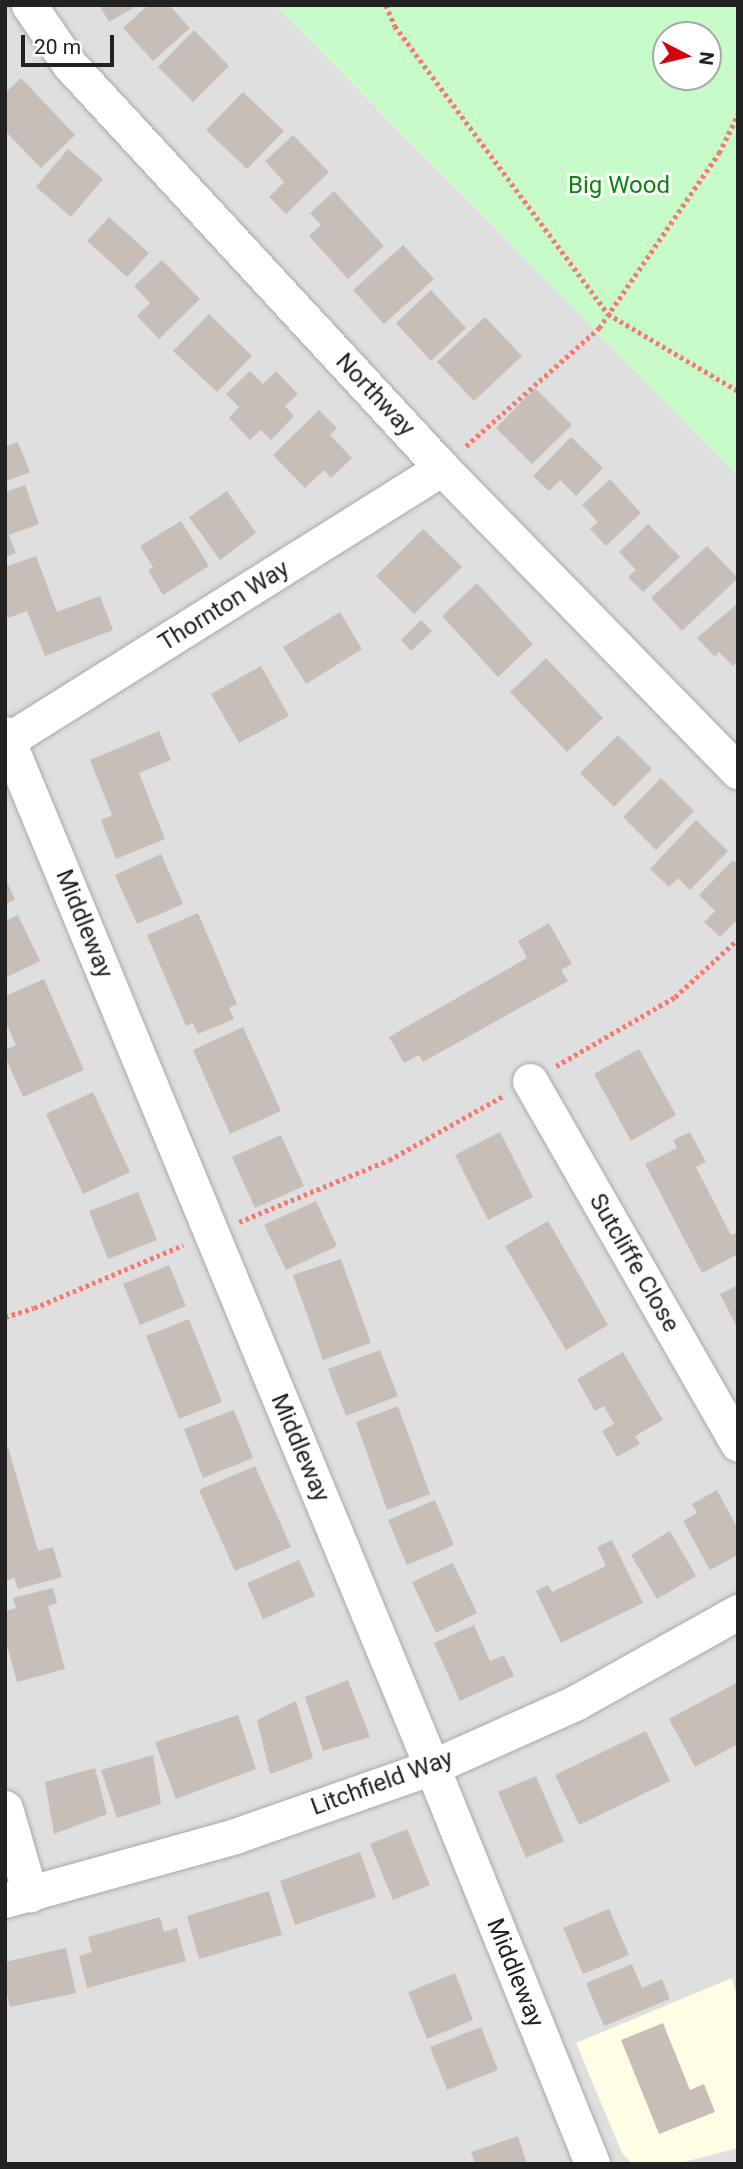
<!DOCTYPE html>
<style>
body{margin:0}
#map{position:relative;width:743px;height:2169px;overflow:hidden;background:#f2eee9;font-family:Roboto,sans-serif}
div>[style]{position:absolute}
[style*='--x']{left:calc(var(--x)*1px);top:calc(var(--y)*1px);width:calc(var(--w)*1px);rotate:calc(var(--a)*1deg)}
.residential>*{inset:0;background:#e0dfdf}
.education>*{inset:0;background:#fffee5}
.park>*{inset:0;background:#c7fbc9}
.building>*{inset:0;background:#c7beb8}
.path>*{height:4.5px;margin-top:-2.25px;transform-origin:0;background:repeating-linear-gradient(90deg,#fb7870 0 3.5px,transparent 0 7px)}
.roads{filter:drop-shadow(0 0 2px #a9a9a9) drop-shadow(0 0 2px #a9a9a9)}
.minor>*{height:35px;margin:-17.5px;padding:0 17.5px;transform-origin:17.5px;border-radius:17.5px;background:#fff}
span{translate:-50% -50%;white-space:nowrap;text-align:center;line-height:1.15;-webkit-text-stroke:6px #fff;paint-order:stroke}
.park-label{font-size:24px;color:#0b850f}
.street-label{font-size:24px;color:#222}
.frame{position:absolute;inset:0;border:7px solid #222;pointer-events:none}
.north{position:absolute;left:652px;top:21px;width:70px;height:70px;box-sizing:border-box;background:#fff;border:2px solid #a7a7a7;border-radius:50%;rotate:97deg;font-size:19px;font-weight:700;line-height:28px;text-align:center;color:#222}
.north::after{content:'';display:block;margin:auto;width:24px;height:32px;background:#d4000b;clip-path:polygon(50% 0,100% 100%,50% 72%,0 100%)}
.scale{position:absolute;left:21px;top:35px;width:93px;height:32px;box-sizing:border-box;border:4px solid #222;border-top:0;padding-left:9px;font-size:21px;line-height:24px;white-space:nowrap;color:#222;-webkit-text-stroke:5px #fff;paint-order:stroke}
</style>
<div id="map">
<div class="residential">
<div style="clip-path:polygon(5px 5px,275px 5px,738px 476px,738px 2164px,5px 2164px)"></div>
</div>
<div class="education">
<div style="clip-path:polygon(732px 1978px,738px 2000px,738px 2148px,676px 2164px,632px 2164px,622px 2153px,576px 2043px)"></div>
</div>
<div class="park">
<div style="clip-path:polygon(evenodd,275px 5px,738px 5px,738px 476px,275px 5px,666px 35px,708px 35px,708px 77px,666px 77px,666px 35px)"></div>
</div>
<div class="building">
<div style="clip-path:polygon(99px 5px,138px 5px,109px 22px)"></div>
<div style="clip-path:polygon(148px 5px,169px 5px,190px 28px,153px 61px,123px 28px)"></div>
<div style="clip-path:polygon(194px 30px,229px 66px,193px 102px,158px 67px)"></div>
<div style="clip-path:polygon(21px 78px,75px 135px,41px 168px,5px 131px,5px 93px)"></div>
<div style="clip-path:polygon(243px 92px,284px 131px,247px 169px,206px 130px)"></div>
<div style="clip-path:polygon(293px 135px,329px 172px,286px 214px,269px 197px,284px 182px,265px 161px)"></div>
<div style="clip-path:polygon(68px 149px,103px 179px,71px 217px,36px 187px)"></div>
<div style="clip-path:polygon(334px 191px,384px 246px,348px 279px,309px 236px,321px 225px,310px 213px)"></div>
<div style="clip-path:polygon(109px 217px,149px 253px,127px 277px,87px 241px)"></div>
<div style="clip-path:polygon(403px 245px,434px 279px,384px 324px,353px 290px)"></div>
<div style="clip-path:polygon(162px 260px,200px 299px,159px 339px,137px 316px,150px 303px,134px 286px)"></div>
<div style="clip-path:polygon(431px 290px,466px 328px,431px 361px,396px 323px)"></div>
<div style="clip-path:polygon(209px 314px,252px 356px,217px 392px,173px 351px)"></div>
<div style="clip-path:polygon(485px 317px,522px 356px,474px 401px,437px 362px)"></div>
<div style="clip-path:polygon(250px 371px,263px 384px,276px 371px,298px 394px,285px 406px,294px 416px,271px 440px,261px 430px,250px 440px,229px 418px,239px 407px,226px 394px)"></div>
<div style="clip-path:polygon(535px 388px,572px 425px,532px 464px,496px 428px)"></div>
<div style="clip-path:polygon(319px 410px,337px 428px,330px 435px,352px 458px,331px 478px,324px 470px,305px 488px,273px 455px)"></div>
<div style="clip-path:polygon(571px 437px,603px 468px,576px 496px,560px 480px,549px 491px,533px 476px)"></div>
<div style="clip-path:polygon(18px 442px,30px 472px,5px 482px,5px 447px)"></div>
<div style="clip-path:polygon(610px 479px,641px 513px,606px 546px,590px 529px,598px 522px,582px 505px)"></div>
<div style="clip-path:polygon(25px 485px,39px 524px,9px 535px,16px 553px,5px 557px,5px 492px)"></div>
<div style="clip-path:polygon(227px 491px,256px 533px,220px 560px,189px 517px)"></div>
<div style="clip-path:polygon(181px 521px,209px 566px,163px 595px,148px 570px,153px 567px,140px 546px)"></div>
<div style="clip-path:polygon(648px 524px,680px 557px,643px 592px,628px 577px,636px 570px,619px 552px)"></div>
<div style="clip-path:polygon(423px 529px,462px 567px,414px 614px,376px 576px)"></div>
<div style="clip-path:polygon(707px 546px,738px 578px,682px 631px,651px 598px)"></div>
<div style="clip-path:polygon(36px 556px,57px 612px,100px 596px,113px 630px,45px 656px,27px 611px,8px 618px,5px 610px,5px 567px)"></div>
<div style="clip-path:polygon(477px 583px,533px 644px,498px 677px,442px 616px)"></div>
<div style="clip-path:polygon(738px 603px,738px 661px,733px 666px,719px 652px,715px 657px,697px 638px)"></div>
<div style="clip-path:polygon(340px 612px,362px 649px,306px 684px,283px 647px)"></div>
<div style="clip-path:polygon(421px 620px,432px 631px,411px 651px,401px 640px)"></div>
<div style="clip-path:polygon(546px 658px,603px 718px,567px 752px,510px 692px)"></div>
<div style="clip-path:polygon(261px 666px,289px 716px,239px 743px,211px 694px)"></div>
<div style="clip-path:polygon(159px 731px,171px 760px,139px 773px,165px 839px,116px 859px,101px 820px,112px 815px,90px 760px)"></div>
<div style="clip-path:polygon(618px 735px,652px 769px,614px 807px,580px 773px)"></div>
<div style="clip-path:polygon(661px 778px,694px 811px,656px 850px,623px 817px)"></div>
<div style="clip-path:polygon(696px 820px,728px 851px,690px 890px,678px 878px,669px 887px,650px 869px)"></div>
<div style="clip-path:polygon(161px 854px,183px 904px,137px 924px,115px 875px)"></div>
<div style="clip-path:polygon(733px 860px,738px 865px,738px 919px,720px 937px,704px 922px,715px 911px,699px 895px)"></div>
<div style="clip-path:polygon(5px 877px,15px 900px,5px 904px)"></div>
<div style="clip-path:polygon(198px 913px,237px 1004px,229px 1008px,234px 1019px,198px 1034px,193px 1023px,186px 1026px,147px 935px)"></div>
<div style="clip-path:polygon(18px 915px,40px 961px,5px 978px,5px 921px)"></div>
<div style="clip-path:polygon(549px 923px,572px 964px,561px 970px,568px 981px,423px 1062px,419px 1055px,404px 1063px,389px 1037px,527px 958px,518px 941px)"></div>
<div style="clip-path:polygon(44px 979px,84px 1070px,23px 1097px,5px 1057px,5px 1050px,16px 1045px,5px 1021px,5px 996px)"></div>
<div style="clip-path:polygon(243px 1027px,281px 1111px,230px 1134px,193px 1050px)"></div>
<div style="clip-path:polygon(639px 1049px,676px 1115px,631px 1141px,594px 1074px)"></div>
<div style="clip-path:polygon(93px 1092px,130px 1172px,83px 1194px,46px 1114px)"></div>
<div style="clip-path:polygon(500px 1132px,533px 1197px,488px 1220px,455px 1155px)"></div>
<div style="clip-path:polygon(690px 1132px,706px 1162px,696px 1167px,731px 1235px,738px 1232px,738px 1254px,702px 1273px,645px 1164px,677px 1148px,673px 1140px)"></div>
<div style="clip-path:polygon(281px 1135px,304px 1186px,255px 1208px,232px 1157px)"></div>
<div style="clip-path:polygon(138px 1192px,157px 1240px,108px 1259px,89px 1211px)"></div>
<div style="clip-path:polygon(316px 1201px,337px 1246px,286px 1270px,264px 1225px)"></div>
<div style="clip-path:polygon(548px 1221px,608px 1325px,566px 1350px,505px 1246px)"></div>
<div style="clip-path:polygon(341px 1259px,371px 1343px,323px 1360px,293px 1275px)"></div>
<div style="clip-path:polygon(169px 1265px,186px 1306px,140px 1325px,123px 1284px)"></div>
<div style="clip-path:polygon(738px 1285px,738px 1329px,720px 1294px)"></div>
<div style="clip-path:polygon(189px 1319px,222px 1402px,179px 1419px,146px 1336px)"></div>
<div style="clip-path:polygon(380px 1350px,398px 1396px,346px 1416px,328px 1369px)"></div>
<div style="clip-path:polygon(623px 1352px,663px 1420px,635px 1436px,640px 1444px,617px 1457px,602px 1431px,614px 1424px,604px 1406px,595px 1411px,577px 1379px)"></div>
<div style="clip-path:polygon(398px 1406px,430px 1494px,387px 1510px,356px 1422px)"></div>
<div style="clip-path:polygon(234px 1410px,253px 1458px,203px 1478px,184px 1429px)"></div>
<div style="clip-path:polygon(5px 1447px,8px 1447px,38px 1551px,53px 1547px,62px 1577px,18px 1589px,14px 1578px,5px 1581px)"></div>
<div style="clip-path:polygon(255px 1466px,291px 1547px,235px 1571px,199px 1490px)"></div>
<div style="clip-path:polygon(717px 1490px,738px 1529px,738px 1555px,710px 1570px,683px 1521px,697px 1513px,692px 1504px)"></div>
<div style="clip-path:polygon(435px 1500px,454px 1545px,407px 1565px,388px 1520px)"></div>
<div style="clip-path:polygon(670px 1531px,696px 1576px,657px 1599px,631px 1555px)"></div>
<div style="clip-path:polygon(612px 1540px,643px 1603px,561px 1643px,536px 1591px,548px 1585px,552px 1592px,606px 1566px,597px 1547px)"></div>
<div style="clip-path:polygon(299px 1560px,315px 1596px,263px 1619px,247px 1583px)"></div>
<div style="clip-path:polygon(453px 1563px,477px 1613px,436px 1633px,412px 1582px)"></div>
<div style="clip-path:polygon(53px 1588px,57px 1603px,48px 1606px,65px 1669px,17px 1682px,5px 1638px,5px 1611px,16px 1608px,13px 1598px)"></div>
<div style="clip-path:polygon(474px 1625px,490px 1661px,504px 1655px,514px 1676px,460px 1701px,434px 1643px)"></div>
<div style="clip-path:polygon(348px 1680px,370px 1737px,323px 1751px,305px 1697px)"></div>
<div style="clip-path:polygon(738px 1682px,738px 1744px,695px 1767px,669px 1719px)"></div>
<div style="clip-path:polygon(296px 1701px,313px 1758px,270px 1774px,257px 1720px)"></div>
<div style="clip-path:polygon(238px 1715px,256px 1769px,176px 1799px,155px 1742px)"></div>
<div style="clip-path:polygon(646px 1731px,670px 1781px,579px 1825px,555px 1775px)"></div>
<div style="clip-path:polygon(153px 1755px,161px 1804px,117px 1818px,101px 1770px)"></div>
<div style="clip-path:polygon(95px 1768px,107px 1814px,54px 1834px,45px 1782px)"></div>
<div style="clip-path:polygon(536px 1776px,564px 1841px,526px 1858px,498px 1792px)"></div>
<div style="clip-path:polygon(407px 1829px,430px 1885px,393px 1900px,370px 1844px)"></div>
<div style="clip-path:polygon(360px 1852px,376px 1897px,295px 1925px,280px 1881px)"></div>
<div style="clip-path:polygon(269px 1891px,282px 1935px,199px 1959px,187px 1916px)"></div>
<div style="clip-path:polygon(609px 1909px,629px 1955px,583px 1974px,563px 1928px)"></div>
<div style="clip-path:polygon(160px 1917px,164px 1932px,177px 1928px,186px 1961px,87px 1988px,79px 1956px,92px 1952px,88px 1937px)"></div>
<div style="clip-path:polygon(66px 1948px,76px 1993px,10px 2007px,5px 1986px,5px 1962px)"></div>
<div style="clip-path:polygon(632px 1964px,642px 1988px,662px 1979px,670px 1999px,604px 2026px,586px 1983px)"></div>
<div style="clip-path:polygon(455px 1973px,473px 2020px,427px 2039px,408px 1992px)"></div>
<div style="clip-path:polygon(663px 2023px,690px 2090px,704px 2084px,715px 2112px,659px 2134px,621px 2040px)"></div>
<div style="clip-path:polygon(481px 2027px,498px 2070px,447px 2090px,430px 2047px)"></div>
<div style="clip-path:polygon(518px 2136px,527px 2164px,475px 2164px,471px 2152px)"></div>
</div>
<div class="path">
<div style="--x:386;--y:5;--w:23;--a:67"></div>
<div style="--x:395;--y:26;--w:358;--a:53.5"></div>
<div style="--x:608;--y:314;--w:151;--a:30.6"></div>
<div style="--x:466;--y:446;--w:178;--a:-41.6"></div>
<div style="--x:599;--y:328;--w:212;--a:-55.6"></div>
<div style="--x:719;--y:153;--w:43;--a:-64"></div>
<div style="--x:556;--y:1066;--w:138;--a:-30.1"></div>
<div style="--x:675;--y:997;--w:86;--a:-42.6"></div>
<div style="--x:239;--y:1222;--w:162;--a:-22.5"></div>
<div style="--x:389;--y:1160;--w:131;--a:-29.3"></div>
<div style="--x:5;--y:1317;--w:30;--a:-17"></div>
<div style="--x:34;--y:1308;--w:162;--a:-22.9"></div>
</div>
<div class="roads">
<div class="minor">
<div style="--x:29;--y:5;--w:73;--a:55.7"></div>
<div style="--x:70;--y:65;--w:548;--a:47.29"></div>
<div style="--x:442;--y:468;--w:424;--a:45.7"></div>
<div style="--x:5;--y:734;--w:1118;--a:67.54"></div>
<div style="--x:432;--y:1767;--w:428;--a:68"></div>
<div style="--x:5;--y:742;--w:516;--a:-32.09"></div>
<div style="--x:530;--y:1081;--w:418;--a:60.2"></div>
<div style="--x:5;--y:1808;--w:90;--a:73.8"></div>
<div style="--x:5;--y:1900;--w:239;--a:-15.5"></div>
<div style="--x:235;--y:1836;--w:209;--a:-19.3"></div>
<div style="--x:432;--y:1767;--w:157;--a:-24.1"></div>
<div style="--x:575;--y:1703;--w:187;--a:-29.2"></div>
</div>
</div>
<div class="park-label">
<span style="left:619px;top:186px">Big Wood</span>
</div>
<div class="street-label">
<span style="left:375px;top:395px;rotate:47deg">Northway</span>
<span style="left:224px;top:606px;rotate:-32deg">Thornton Way</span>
<span style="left:84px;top:924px;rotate:68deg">Middleway</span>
<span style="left:634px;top:1263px;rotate:60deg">Sutcliffe Close</span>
<span style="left:300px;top:1448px;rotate:67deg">Middleway</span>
<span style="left:382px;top:1783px;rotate:-20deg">Litchfield Way</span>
<span style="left:515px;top:1973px;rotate:68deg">Middleway</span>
</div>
<div class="frame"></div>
<div class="north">N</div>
<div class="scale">20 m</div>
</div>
